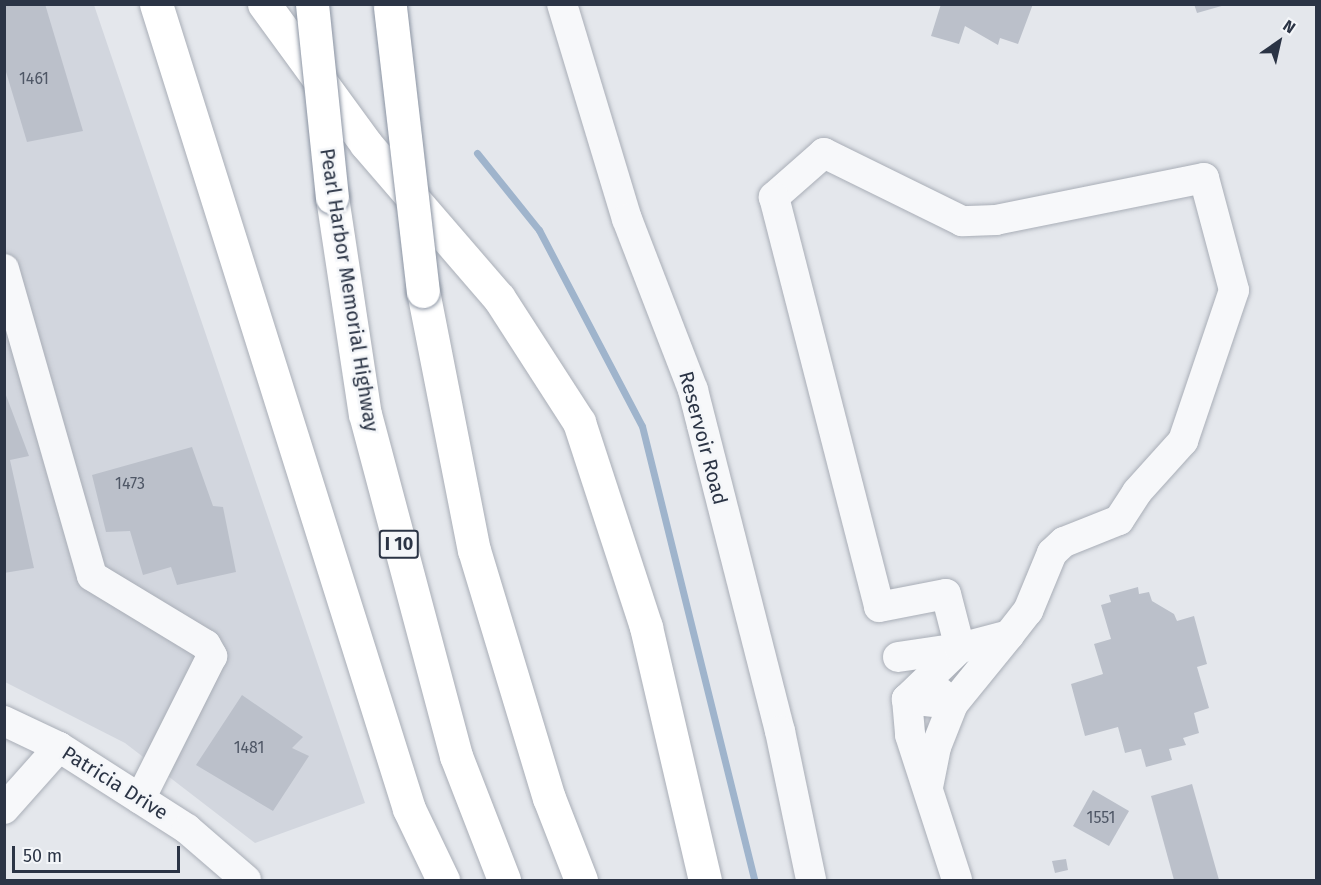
<!DOCTYPE html>
<style>
body{margin:0}
#map{position:relative;width:1321px;height:885px;overflow:hidden;background:#e4e7ec;font-family:"Fira Sans",sans-serif}
div>[style]{position:absolute}
[style*='--x']{left:calc(var(--x)*1px);top:calc(var(--y)*1px);width:calc(var(--w)*1px);rotate:calc(var(--a)*1deg)}
.built>*{inset:0;background:#d2d6de}
.stream>*{height:7px;margin:-3.5px;padding:0 3.5px;transform-origin:3.5px;border-radius:3.5px;background:#9fb4cc}
.building>*{inset:0;background:#bbc0ca}
.roads{filter:drop-shadow(0 0 2px #a9aeb7) drop-shadow(0 0 2px #a9aeb7)}
.minor>*{height:30px;margin:-15px;padding:0 15px;transform-origin:15px;border-radius:15px;background:#f7f8fa}
.highway>*{height:33px;margin:-16.5px;padding:0 16.5px;transform-origin:16.5px;border-radius:16.5px;background:#fff}
.bridges{filter:drop-shadow(0 0 2px #8b94a3) drop-shadow(0 0 2px #8b94a3)}
.highway-bridge>*{height:33px;margin:-16.5px;padding:0 16.5px;transform-origin:16.5px;border-radius:16.5px;background:#fff}
span{translate:-50% -50%;white-space:nowrap;text-align:center;line-height:1.15;-webkit-text-stroke:5px #f4f6f9;paint-order:stroke}
.number-label{font-size:16px;color:#4f5766}
.number-label span{-webkit-text-stroke-width:0}
.shield-label span{padding:2px 4px;background:#f4f6f9;border:2px solid;border-radius:4px;-webkit-text-stroke-width:0}
.shield-label{font-size:18px;color:#2b3445;font-weight:700}
.street-label{font-size:20px;color:#2b3445}
.frame{position:absolute;inset:0;border:6px solid #2b3445;pointer-events:none}
.north{position:absolute;left:1249px;top:12px;width:60px;height:60px;-webkit-text-stroke:4px #f4f6f9;paint-order:stroke;rotate:34deg;font-size:16px;font-weight:700;line-height:24px;text-align:center;color:#2b3445}
.north::after{content:'';display:block;margin:auto;width:21px;height:27px;background:#2b3445;clip-path:polygon(50% 0,100% 100%,50% 72%,0 100%)}
.scale{position:absolute;left:12px;top:846px;width:168px;height:27px;box-sizing:border-box;border:3px solid #2b3445;border-top:0;padding-left:8px;font-size:18px;line-height:21px;white-space:nowrap;color:#2b3445;-webkit-text-stroke:4px #f4f6f9;paint-order:stroke}
</style>
<div id="map">
<div class="built">
<div style="clip-path:polygon(5px 5px,94px 5px,365px 803px,255px 843px,125px 743px,5px 682px)"></div>
</div>
<div class="stream">
<div style="--x:477;--y:153;--w:99;--a:51.2"></div>
<div style="--x:539;--y:230;--w:221;--a:62.3"></div>
<div style="--x:642;--y:426;--w:468;--a:76.1"></div>
</div>
<div class="building">
<div style="clip-path:polygon(4px 4px,45px 4px,83px 131px,27px 142px,4px 65px)"></div>
<div style="clip-path:polygon(941px 4px,1033px 4px,1018px 44px,1000px 38px,998px 45px,965px 26px,959px 44px,931px 36px)"></div>
<div style="clip-path:polygon(1194px 4px,1225px 4px,1225px 5px,1197px 13px)"></div>
<div style="clip-path:polygon(4px 390px,29px 456px,10px 460px,34px 568px,4px 573px)"></div>
<div style="clip-path:polygon(192px 447px,213px 506px,223px 507px,236px 572px,177px 585px,171px 567px,143px 575px,130px 531px,106px 532px,92px 475px)"></div>
<div style="clip-path:polygon(1138px 587px,1139px 594px,1149px 592px,1152px 601px,1174px 614px,1177px 621px,1194px 616px,1207px 664px,1197px 667px,1209px 708px,1194px 713px,1199px 733px,1183px 738px,1186px 745px,1169px 749px,1172px 760px,1146px 767px,1141px 749px,1125px 753px,1118px 727px,1085px 736px,1071px 684px,1103px 674px,1094px 644px,1111px 639px,1101px 605px,1111px 602px,1109px 595px)"></div>
<div style="clip-path:polygon(242px 695px,303px 737px,292px 748px,309px 756px,273px 811px,196px 765px)"></div>
<div style="clip-path:polygon(1192px 784px,1219px 880px,1174px 880px,1151px 796px)"></div>
<div style="clip-path:polygon(1093px 790px,1129px 811px,1109px 846px,1073px 826px)"></div>
<div style="clip-path:polygon(1066px 859px,1068px 870px,1055px 873px,1052px 861px)"></div>
</div>
<div class="roads">
<div class="minor">
<div style="--x:562;--y:4;--w:225;--a:73.2"></div>
<div style="--x:627;--y:219;--w:183;--a:68.9"></div>
<div style="--x:693;--y:390;--w:352;--a:75.7"></div>
<div style="--x:780;--y:731;--w:152;--a:78.2"></div>
<div style="--x:4;--y:269;--w:319;--a:74"></div>
<div style="--x:92;--y:576;--w:133;--a:31.2"></div>
<div style="--x:206;--y:645;--w:13;--a:61"></div>
<div style="--x:212;--y:656;--w:160;--a:116.7"></div>
<div style="--x:898;--y:657;--w:63;--a:-8.3"></div>
<div style="--x:960;--y:648;--w:74;--a:136.1"></div>
<div style="--x:907;--y:699;--w:36;--a:85"></div>
<div style="--x:910;--y:735;--w:152;--a:72"></div>
<div style="--x:907;--y:699;--w:46;--a:6.2"></div>
<div style="--x:953;--y:704;--w:89;--a:-50.9"></div>
<div style="--x:1009;--y:635;--w:31;--a:-52"></div>
<div style="--x:1028;--y:611;--w:63;--a:-67.5"></div>
<div style="--x:1052;--y:553;--w:16;--a:-43"></div>
<div style="--x:1064;--y:542;--w:59;--a:-21.8"></div>
<div style="--x:1119;--y:520;--w:33;--a:-57"></div>
<div style="--x:1137;--y:492;--w:69;--a:-48"></div>
<div style="--x:1183;--y:441;--w:159;--a:-71.3"></div>
<div style="--x:1234;--y:290;--w:116;--a:-105"></div>
<div style="--x:1204;--y:178;--w:212;--a:168.6"></div>
<div style="--x:996;--y:220;--w:34;--a:178"></div>
<div style="--x:962;--y:221;--w:154;--a:-153.8"></div>
<div style="--x:824;--y:153;--w:67;--a:138.7"></div>
<div style="--x:774;--y:197;--w:423;--a:75.6"></div>
<div style="--x:879;--y:607;--w:68;--a:-11"></div>
<div style="--x:946;--y:594;--w:56;--a:75.5"></div>
<div style="--x:960;--y:648;--w:51;--a:-14.9"></div>
<div style="--x:4;--y:721;--w:61;--a:25.3"></div>
<div style="--x:59;--y:747;--w:152;--a:32.6"></div>
<div style="--x:187;--y:829;--w:78;--a:40.8"></div>
<div style="--x:928;--y:787;--w:41;--a:-78.7"></div>
<div style="--x:936;--y:747;--w:46;--a:-68.4"></div>
<div style="--x:953;--y:704;--w:18;--a:-139"></div>
<div style="--x:4;--y:809;--w:83;--a:-48.4"></div>
</div>
<div class="highway">
<div style="--x:156;--y:4;--w:844;--a:72.55"></div>
<div style="--x:409;--y:809;--w:79;--a:64.4"></div>
<div style="--x:264;--y:4;--w:173;--a:53.9"></div>
<div style="--x:366;--y:144;--w:203;--a:49.2"></div>
<div style="--x:499;--y:298;--w:148;--a:57.2"></div>
<div style="--x:579;--y:422;--w:216;--a:71.9"></div>
<div style="--x:646;--y:627;--w:260;--a:76.9"></div>
<div style="--x:332;--y:197;--w:219;--a:81.4"></div>
<div style="--x:365;--y:414;--w:354;--a:75.1"></div>
<div style="--x:456;--y:756;--w:133;--a:68.8"></div>
<div style="--x:423;--y:291;--w:264;--a:78.9"></div>
<div style="--x:474;--y:550;--w:259;--a:73.2"></div>
<div style="--x:549;--y:798;--w:88;--a:68.7"></div>
</div>
</div>
<div class="bridges">
<div class="highway-bridge">
<div style="--x:312;--y:4;--w:194;--a:84.1"></div>
<div style="--x:390;--y:7;--w:286;--a:83.4"></div>
</div>
</div>
<div class="number-label">
<span style="left:34px;top:79px">1461</span>
<span style="left:130px;top:484px">1473</span>
<span style="left:249px;top:748px">1481</span>
<span style="left:1101px;top:818px">1551</span>
</div>
<div class="shield-label">
<span style="left:399px;top:544px">I 10</span>
</div>
<div class="street-label">
<span style="left:349px;top:290px;rotate:81deg">Pearl Harbor Memorial Highway</span>
<span style="left:703px;top:438px;rotate:75deg">Reservoir Road</span>
<span style="left:115px;top:783px;rotate:32deg">Patricia Drive</span>
</div>
<div class="frame"></div>
<div class="north">N</div>
<div class="scale">50 m</div>
</div>
